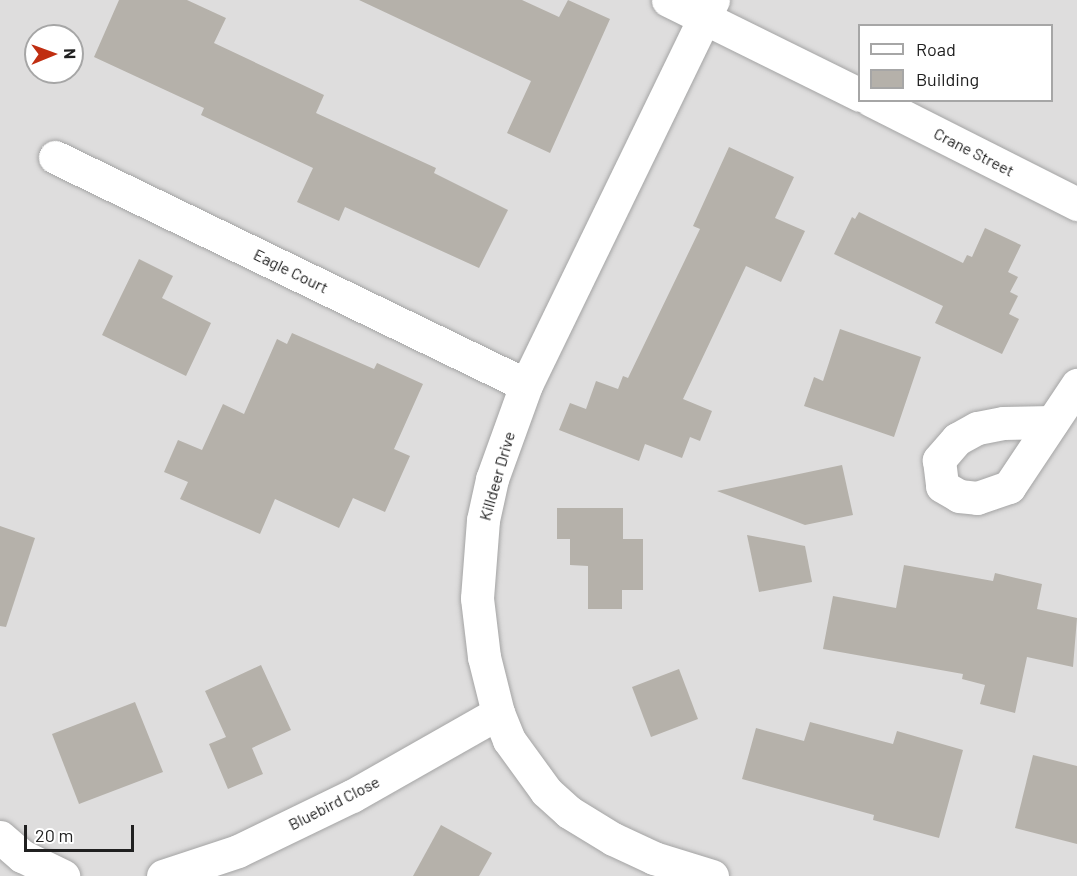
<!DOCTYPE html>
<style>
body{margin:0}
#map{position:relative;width:1077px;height:876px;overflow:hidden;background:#f0eee8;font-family:Barlow,sans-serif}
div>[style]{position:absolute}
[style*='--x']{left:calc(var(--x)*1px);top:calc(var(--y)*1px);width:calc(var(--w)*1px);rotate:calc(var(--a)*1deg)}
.residential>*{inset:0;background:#dedddd}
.building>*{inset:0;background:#b5b1aa}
.roads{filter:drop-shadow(0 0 2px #a4a4a4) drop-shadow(0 0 2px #a4a4a4)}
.street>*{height:33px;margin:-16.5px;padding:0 16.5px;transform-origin:16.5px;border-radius:16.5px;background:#fff}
span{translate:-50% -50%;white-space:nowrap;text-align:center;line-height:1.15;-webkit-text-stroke:5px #fff;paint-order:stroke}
.street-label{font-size:16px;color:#202020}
.legend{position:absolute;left:858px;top:24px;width:195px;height:78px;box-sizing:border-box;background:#fff;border:2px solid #a6a6a6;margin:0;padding:8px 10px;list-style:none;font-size:18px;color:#202020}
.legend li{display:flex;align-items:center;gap:12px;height:30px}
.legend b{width:30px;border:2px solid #a6a6a6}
.north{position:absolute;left:24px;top:24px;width:60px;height:60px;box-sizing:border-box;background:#fff;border:2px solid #a6a6a6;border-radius:50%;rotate:89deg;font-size:16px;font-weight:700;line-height:24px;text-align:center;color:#202020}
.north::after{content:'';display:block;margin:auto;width:21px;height:27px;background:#c02e11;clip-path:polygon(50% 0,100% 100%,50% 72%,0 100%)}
.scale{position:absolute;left:24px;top:825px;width:110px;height:27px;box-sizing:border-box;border:3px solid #202020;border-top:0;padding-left:8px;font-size:18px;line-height:21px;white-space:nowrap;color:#202020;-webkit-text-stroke:4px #fff;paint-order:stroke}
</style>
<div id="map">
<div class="residential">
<div style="clip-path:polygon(evenodd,0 0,1077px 0,1077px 876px,0 876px,0 0,860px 26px,1052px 26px,1052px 100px,860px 100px,860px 26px,0 0,36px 36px,72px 36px,72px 72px,36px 72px,36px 36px)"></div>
</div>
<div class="building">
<div style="clip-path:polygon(119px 0,187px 0,226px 18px,214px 43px,324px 95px,316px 113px,436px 168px,434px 173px,508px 210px,479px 268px,345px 207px,339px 221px,297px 202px,313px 168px,201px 115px,204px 108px,94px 57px)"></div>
<div style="clip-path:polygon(359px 0,522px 0,559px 17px,568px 0,610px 19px,550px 153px,507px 133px,531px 81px)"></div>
<div style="clip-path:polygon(729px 147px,794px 177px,775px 218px,805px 231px,781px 282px,746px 266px,683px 399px,712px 411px,700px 441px,690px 437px,682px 458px,645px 444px,639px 461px,559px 430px,570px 403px,586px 409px,596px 381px,618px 389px,623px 376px,628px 378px,700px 229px,693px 226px)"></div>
<div style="clip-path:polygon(859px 212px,963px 263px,967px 255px,972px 257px,985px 228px,1021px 245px,1008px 272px,1018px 277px,1010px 292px,1018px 296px,1009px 314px,1019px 319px,1002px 354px,935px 323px,943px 306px,834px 254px,852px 217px,855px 219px)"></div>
<div style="clip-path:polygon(139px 259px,173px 276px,162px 298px,211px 323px,186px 376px,102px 335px)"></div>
<div style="clip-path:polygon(840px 329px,921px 357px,894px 437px,804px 406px,814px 377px,823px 381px)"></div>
<div style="clip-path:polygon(292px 333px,374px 369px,377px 363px,423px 384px,394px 449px,410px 456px,385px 512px,353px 498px,339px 528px,275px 499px,260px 534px,180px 499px,188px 482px,164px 472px,178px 440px,202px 450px,223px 404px,244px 414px,277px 339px,287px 344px)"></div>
<div style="clip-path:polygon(842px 465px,853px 515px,805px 525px,717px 491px)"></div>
<div style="clip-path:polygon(557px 508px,623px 508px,623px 539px,643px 539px,643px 590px,622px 590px,622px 609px,588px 609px,588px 566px,570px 565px,570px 539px,557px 539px)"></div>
<div style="clip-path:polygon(0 526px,35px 538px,6px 627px,0 626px)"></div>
<div style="clip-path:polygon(747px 535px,805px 546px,812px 582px,759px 592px)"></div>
<div style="clip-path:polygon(904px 565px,993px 581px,995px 573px,1042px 584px,1037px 609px,1077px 618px,1073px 667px,1027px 657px,1015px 713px,980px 704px,985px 685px,962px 679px,963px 674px,823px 649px,833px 596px,896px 608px)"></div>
<div style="clip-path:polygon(261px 665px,291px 730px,252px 748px,263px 774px,228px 789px,209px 744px,226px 737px,205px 691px)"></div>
<div style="clip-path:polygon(679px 669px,698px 719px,651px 737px,632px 687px)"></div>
<div style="clip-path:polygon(135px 702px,163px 772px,79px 804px,52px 734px)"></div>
<div style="clip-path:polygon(810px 722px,893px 744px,897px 731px,963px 750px,939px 838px,873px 820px,874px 815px,742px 779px,756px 728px,804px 741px)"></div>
<div style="clip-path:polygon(1033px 755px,1077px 766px,1077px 844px,1015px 828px)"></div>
<div style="clip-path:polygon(441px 825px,492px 853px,479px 876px,413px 876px)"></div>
</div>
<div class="roads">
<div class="street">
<div style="--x:668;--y:0;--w:214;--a:26.3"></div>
<div style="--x:871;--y:100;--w:231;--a:26.8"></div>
<div style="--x:55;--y:157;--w:523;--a:25.83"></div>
<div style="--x:1052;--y:422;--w:49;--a:178.8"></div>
<div style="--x:1003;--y:423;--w:26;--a:169"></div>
<div style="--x:977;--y:428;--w:23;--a:151"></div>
<div style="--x:957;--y:439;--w:28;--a:131"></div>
<div style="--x:939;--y:460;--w:26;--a:83"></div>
<div style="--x:942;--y:486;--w:20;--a:30"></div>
<div style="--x:959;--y:496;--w:18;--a:6"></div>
<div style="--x:977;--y:498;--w:34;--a:-19"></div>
<div style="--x:1009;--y:487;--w:123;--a:-56.3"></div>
<div style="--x:0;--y:837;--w:29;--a:41"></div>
<div style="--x:22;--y:856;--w:46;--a:26"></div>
<div style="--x:163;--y:876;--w:79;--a:-18.4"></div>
<div style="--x:238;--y:851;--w:127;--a:-25.8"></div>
<div style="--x:352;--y:796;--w:168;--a:-29.6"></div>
<div style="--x:712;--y:876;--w:61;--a:-162.8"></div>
<div style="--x:654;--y:858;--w:45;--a:-155.1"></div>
<div style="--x:613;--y:839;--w:52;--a:-148.5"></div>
<div style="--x:569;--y:812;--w:31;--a:-138"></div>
<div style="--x:546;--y:791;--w:63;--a:-126"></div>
<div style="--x:509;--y:740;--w:29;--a:-112"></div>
<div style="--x:498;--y:713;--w:58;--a:-104"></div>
<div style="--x:484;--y:657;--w:59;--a:-96.8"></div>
<div style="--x:477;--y:598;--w:78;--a:-85.6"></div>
<div style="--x:483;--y:520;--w:42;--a:-77.6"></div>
<div style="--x:492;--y:479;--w:100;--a:-70.1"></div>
<div style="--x:526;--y:385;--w:428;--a:-64.1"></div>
</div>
</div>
<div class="street-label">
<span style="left:974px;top:152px;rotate:27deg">Crane Street</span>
<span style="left:291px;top:271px;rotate:26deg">Eagle Court</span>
<span style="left:497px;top:476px;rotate:-74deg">Killdeer Drive</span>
<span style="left:334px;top:803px;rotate:-27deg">Bluebird Close</span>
</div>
<ul class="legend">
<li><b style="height:8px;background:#fff"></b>Road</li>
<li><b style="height:16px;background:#b5b1aa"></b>Building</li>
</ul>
<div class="north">N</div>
<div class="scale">20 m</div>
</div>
